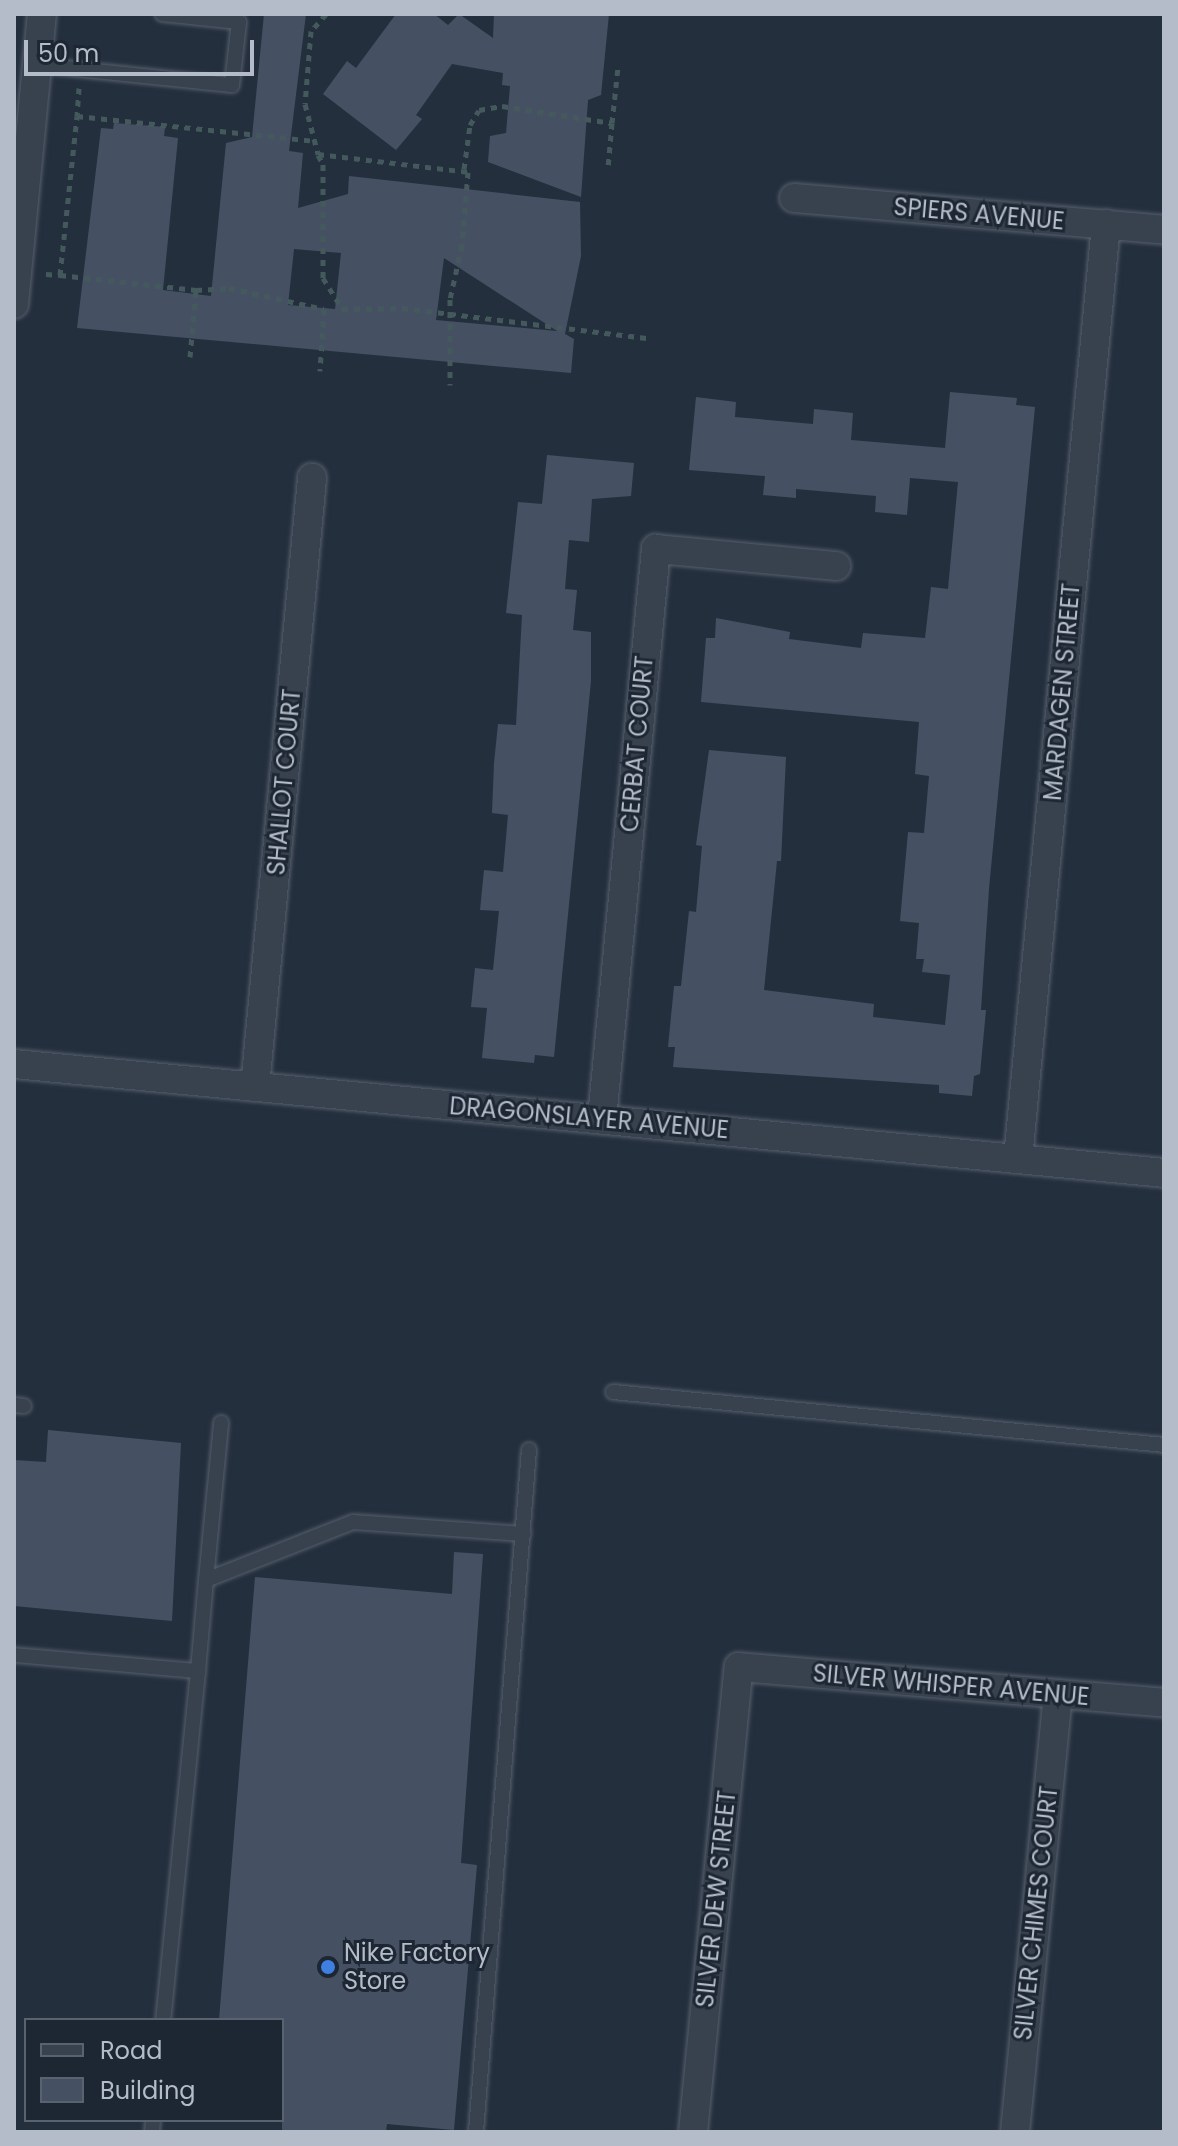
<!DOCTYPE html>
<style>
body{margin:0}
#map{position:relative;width:1178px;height:2146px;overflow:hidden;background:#242f3e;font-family:Poppins,sans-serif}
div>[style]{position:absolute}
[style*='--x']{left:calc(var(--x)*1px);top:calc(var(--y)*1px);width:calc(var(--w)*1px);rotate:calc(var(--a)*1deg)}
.building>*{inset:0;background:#455162}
.path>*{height:5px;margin-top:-2.5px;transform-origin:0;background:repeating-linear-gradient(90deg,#44595c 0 6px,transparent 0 12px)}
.roads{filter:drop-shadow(0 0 2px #565f6c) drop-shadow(0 0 2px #565f6c)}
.lane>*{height:14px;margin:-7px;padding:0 7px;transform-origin:7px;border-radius:7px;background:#38414e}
.street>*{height:28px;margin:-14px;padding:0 14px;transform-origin:14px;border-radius:14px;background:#38414e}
.dots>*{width:22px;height:22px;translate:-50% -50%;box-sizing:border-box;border:4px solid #1d2633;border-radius:50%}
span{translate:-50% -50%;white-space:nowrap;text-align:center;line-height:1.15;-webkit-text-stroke:6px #1d2633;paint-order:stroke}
.street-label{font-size:24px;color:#b4bcc9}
.poi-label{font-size:24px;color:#b4bcc9}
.left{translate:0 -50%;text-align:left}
.frame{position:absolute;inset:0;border:16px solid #b4bcc9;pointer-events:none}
.legend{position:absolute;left:24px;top:2018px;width:260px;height:104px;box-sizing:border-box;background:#1d2633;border:2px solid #59626f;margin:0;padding:10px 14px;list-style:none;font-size:24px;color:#b4bcc9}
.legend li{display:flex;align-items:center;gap:16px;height:40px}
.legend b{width:40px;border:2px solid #59626f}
.scale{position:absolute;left:24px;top:40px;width:230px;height:36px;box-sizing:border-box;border:4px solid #b4bcc9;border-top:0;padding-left:10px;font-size:24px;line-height:28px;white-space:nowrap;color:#b4bcc9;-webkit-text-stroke:6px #1d2633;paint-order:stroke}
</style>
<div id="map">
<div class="building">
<div style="clip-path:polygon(evenodd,264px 14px,306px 14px,289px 151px,303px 153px,298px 208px,348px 194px,349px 176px,580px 202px,581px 256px,565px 334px,574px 339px,571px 373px,77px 328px,101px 128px,113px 129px,114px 123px,165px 127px,164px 136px,178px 138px,163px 290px,211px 296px,226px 143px,252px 137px,264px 14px,294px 249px,341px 253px,335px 309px,288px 305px,294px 249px,264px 14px,444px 258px,557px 331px,436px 320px,444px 258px)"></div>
<div style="clip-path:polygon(396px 14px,434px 14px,448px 25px,459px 14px,493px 38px,494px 14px,609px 14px,601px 95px,588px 100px,581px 197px,488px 162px,490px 136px,506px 133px,510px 86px,502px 85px,503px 73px,452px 64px,416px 115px,422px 119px,396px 150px,323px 94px,347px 61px,356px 68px)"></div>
<div style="clip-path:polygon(950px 392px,1017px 398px,1016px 405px,1035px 407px,989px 889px,981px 1010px,986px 1010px,980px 1074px,974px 1076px,972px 1096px,939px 1093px,939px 1085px,673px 1067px,675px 1047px,668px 1047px,674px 986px,681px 986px,689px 911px,696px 912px,702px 846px,696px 845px,709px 750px,786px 757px,781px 861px,777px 861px,764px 990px,874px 1004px,873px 1017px,945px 1025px,950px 975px,922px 972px,924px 959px,916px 959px,919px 923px,900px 921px,908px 832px,924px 833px,929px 776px,915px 774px,919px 722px,701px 702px,706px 638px,715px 638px,716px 618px,790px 632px,789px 639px,861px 648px,863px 633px,925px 638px,931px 587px,948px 589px,958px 482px,910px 478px,907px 515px,875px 512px,876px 496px,796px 489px,796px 498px,763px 495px,765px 476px,689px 470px,696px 397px,736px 402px,735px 417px,813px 424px,814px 409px,853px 413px,851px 440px,945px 448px)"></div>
<div style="clip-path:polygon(547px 455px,634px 463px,631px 496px,592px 499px,589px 542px,569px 540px,565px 589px,577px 590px,573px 630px,591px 632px,591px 681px,554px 1057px,535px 1055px,534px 1063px,482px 1058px,487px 1008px,471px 1007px,475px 968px,493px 970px,499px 911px,480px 910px,484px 870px,503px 872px,508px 815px,492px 813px,494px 763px,498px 724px,516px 725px,522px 615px,506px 613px,518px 502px,542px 504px)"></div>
<div style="clip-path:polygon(48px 1430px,181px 1443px,172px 1621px,14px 1606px,14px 1460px,46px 1462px)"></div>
<div style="clip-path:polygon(454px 1552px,483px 1554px,461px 1863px,477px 1865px,454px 2130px,387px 2124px,386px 2132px,282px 2132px,282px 2020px,219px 2020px,255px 1577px,452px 1594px)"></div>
</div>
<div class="path">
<div style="--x:326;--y:14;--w:23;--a:131"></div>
<div style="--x:311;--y:31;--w:73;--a:94.7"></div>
<div style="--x:305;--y:104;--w:52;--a:75.4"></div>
<div style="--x:318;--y:154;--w:151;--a:6.8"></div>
<div style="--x:468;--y:172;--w:73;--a:94.7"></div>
<div style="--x:462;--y:245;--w:55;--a:102.5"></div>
<div style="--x:450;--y:299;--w:86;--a:90"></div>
<div style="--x:79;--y:88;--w:28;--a:94"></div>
<div style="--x:77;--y:116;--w:238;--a:6"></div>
<div style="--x:612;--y:123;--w:56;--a:-83.9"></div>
<div style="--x:318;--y:155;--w:10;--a:61"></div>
<div style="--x:323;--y:164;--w:114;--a:90"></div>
<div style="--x:323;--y:278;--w:36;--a:58"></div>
<div style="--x:342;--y:309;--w:60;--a:-1"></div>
<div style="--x:402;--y:308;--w:246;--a:7"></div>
<div style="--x:464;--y:169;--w:44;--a:-82.2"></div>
<div style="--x:470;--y:125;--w:17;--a:-59"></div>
<div style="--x:479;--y:110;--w:23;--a:-10"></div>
<div style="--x:502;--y:106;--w:111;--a:8.8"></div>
<div style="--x:612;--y:123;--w:45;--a:95.1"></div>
<div style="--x:46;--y:274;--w:14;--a:4"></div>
<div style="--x:60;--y:275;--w:160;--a:-83.9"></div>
<div style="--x:60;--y:275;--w:137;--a:6.3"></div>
<div style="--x:190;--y:357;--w:67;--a:-84.9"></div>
<div style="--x:196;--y:290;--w:33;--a:-3"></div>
<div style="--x:229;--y:288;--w:97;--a:12.5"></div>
<div style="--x:324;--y:309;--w:62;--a:93.7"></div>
</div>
<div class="roads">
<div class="lane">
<div style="--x:37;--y:65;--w:196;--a:5.9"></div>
<div style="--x:232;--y:85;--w:63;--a:-83.7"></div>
<div style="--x:239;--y:22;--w:77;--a:-174.1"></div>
<div style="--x:613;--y:1392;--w:554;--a:5.49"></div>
<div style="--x:14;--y:1405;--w:10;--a:6"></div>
<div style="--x:206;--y:1580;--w:158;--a:-84.5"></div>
<div style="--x:14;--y:1655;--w:185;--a:5"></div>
<div style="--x:198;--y:1671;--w:351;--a:95.7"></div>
<div style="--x:198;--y:1671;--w:91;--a:-85"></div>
<div style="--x:206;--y:1580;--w:158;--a:-21.5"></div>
<div style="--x:353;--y:1522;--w:171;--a:4"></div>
<div style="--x:152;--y:2132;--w:12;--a:-85"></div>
<div style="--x:476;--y:2132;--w:684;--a:-85.56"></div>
</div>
<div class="street">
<div style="--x:794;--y:198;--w:371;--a:4.9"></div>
<div style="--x:14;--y:304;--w:291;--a:-84.5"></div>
<div style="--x:14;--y:1064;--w:1155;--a:5.41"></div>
<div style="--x:255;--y:1087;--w:612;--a:-84.65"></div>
<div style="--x:602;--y:1119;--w:573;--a:-84.59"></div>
<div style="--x:656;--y:549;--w:181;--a:5.4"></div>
<div style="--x:1018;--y:1159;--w:939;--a:-84.62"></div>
<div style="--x:693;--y:2132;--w:467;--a:-84.4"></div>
<div style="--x:739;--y:1667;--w:427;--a:4.8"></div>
<div style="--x:1015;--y:2132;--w:440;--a:-84.4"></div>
</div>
</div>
<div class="dots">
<div style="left:328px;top:1967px;background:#3f7fe0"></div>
</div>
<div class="street-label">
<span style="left:979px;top:214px;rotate:5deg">SPIERS AVENUE</span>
<span style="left:1062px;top:692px;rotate:-85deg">MARDAGEN STREET</span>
<span style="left:637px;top:744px;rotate:-85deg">CERBAT COURT</span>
<span style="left:284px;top:782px;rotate:-85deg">SHALLOT COURT</span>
<span style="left:589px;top:1118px;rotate:5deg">DRAGONSLAYER AVENUE</span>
<span style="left:951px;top:1685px;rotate:5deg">SILVER WHISPER AVENUE</span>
<span style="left:716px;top:1899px;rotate:-84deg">SILVER DEW STREET</span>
<span style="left:1036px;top:1913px;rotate:-84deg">SILVER CHIMES COURT</span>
</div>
<div class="poi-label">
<span class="left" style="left:344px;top:1967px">Nike Factory<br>Store</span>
</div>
<div class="frame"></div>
<ul class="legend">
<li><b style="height:10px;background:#38414e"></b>Road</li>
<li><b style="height:22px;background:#455162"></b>Building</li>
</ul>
<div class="scale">50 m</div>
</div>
